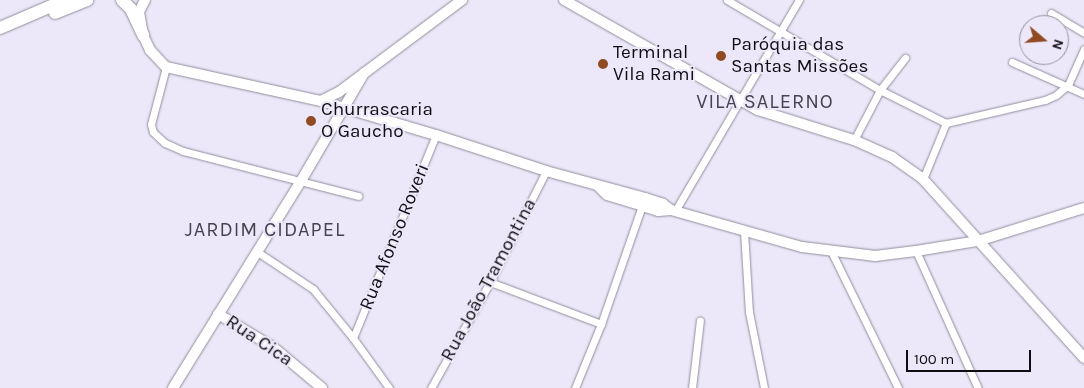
<!DOCTYPE html>
<meta charset="utf-8">
<style>
body{margin:0}
#map{position:relative;width:1084px;height:388px;overflow:hidden;background:#ece8f9;font-family:Karla,sans-serif}
div>[style]{position:absolute}
[style*='--x']{left:calc(var(--x)*1px);top:calc(var(--y)*1px);width:calc(var(--w)*1px);rotate:calc(var(--a)*1deg)}
.roads{filter:drop-shadow(0 0 1px #918d9d) drop-shadow(0 0 1px #918d9d)}
.street>*{height:7px;margin:-3.5px;padding:0 3.5px;transform-origin:3.5px;border-radius:3.5px;background:#fff}
.secondary>*{height:10px;margin:-5px;padding:0 5px;transform-origin:5px;border-radius:5px;background:#fff}
.highway>*{height:12px;margin:-6px;padding:0 6px;transform-origin:6px;border-radius:6px;background:#fff}
.dots>*{width:14px;height:14px;translate:-50% -50%;box-sizing:border-box;border:2px solid #ece8f9;border-radius:50%}
span{translate:-50% -50%;white-space:nowrap;text-align:center;line-height:1.15;-webkit-text-stroke:4px #ece8f9;paint-order:stroke}
.poi-label{font-size:19px;color:#0f0d13}
.left{translate:0 -50%;text-align:left}
.street-label{font-size:19px;color:#0f0d13}
.neighbourhood-label{font-size:20px;color:#464250;letter-spacing:1px}
.north{position:absolute;left:1019px;top:15px;width:50px;height:50px;box-sizing:border-box;background:#ece8f9;border:1px solid #94909d;border-radius:50%;rotate:108deg;font-size:14px;font-weight:700;line-height:20px;text-align:center;color:#0f0d13}
.north::after{content:'';display:block;margin:auto;width:18px;height:22px;background:#904b22;clip-path:polygon(50% 0,100% 100%,50% 72%,0 100%)}
.scale{position:absolute;left:906px;top:350px;width:125px;height:22px;box-sizing:border-box;border:2px solid #0f0d13;border-top:0;padding-left:6px;font-size:15px;line-height:18px;white-space:nowrap;color:#0f0d13;-webkit-text-stroke:4px #ece8f9;paint-order:stroke}
</style>
<div id="map">
<div class="roads">
<div class="street">
<div style="--x:727;--y:0;--w:178;--a:30.5"></div>
<div style="--x:880;--y:90;--w:74;--a:26.6"></div>
<div style="--x:1051;--y:13;--w:39;--a:31"></div>
<div style="--x:1012;--y:62;--w:79;--a:24"></div>
<div style="--x:166;--y:67;--w:59;--a:104.7"></div>
<div style="--x:151;--y:124;--w:8;--a:76"></div>
<div style="--x:153;--y:132;--w:16;--a:43"></div>
<div style="--x:165;--y:143;--w:20;--a:24"></div>
<div style="--x:183;--y:151;--w:181;--a:14.4"></div>
<div style="--x:1068;--y:85;--w:39;--a:-66"></div>
<div style="--x:946;--y:123;--w:102;--a:-13.1"></div>
<div style="--x:1045;--y:100;--w:12;--a:-24"></div>
<div style="--x:1056;--y:95;--w:16;--a:-40"></div>
<div style="--x:854;--y:140;--w:56;--a:-62.5"></div>
<div style="--x:880;--y:90;--w:41;--a:-52"></div>
<div style="--x:923;--y:179;--w:61;--a:-67.7"></div>
<div style="--x:675;--y:211;--w:245;--a:-59.6"></div>
<div style="--x:744;--y:231;--w:81;--a:86.5"></div>
<div style="--x:749;--y:312;--w:77;--a:78.8"></div>
<div style="--x:256;--y:251;--w:69;--a:33.7"></div>
<div style="--x:313;--y:289;--w:63;--a:50.8"></div>
<div style="--x:353;--y:338;--w:62;--a:54.2"></div>
<div style="--x:831;--y:251;--w:153;--a:63.9"></div>
<div style="--x:916;--y:251;--w:150;--a:65.7"></div>
<div style="--x:490;--y:282;--w:119;--a:20.7"></div>
<div style="--x:353;--y:338;--w:219;--a:-67.8"></div>
<div style="--x:431;--y:388;--w:121;--a:-60.9"></div>
<div style="--x:490;--y:282;--w:124;--a:-63.2"></div>
<div style="--x:575;--y:388;--w:69;--a:-67.9"></div>
<div style="--x:601;--y:324;--w:128;--a:-70.9"></div>
<div style="--x:692;--y:388;--w:68;--a:-83.3"></div>
</div>
<div class="secondary">
<div style="--x:145;--y:0;--w:13;--a:117"></div>
<div style="--x:139;--y:12;--w:23;--a:80"></div>
<div style="--x:143;--y:35;--w:17;--a:65"></div>
<div style="--x:150;--y:50;--w:23;--a:47"></div>
<div style="--x:166;--y:67;--w:159;--a:12.4"></div>
<div style="--x:321;--y:101;--w:120;--a:16.5"></div>
<div style="--x:436;--y:135;--w:116;--a:18.1"></div>
<div style="--x:546;--y:171;--w:103;--a:15.3"></div>
<div style="--x:645;--y:198;--w:19;--a:18"></div>
<div style="--x:663;--y:204;--w:10;--a:37"></div>
<div style="--x:671;--y:210;--w:136;--a:15.8"></div>
<div style="--x:802;--y:247;--w:74;--a:7"></div>
<div style="--x:875;--y:256;--w:41;--a:-7"></div>
<div style="--x:916;--y:251;--w:63;--a:-9.2"></div>
<div style="--x:978;--y:241;--w:111;--a:-17.3"></div>
<div style="--x:564;--y:0;--w:223;--a:29.6"></div>
<div style="--x:758;--y:110;--w:101;--a:17.4"></div>
<div style="--x:854;--y:140;--w:42;--a:24.1"></div>
<div style="--x:892;--y:157;--w:38;--a:35"></div>
<div style="--x:923;--y:179;--w:241;--a:48"></div>
<div style="--x:321;--y:101;--w:20;--a:-27"></div>
<div style="--x:339;--y:92;--w:154;--a:-36.8"></div>
<div style="--x:599;--y:187;--w:11;--a:45"></div>
<div style="--x:607;--y:195;--w:37;--a:17"></div>
<div style="--x:642;--y:206;--w:17;--a:17"></div>
<div style="--x:658;--y:211;--w:13;--a:-4"></div>
<div style="--x:218;--y:314;--w:64;--a:31"></div>
<div style="--x:273;--y:347;--w:64;--a:39.9"></div>
<div style="--x:173;--y:388;--w:243;--a:-58.3"></div>
<div style="--x:301;--y:181;--w:125;--a:-59.7"></div>
</div>
<div class="highway">
<div style="--x:122;--y:0;--w:13;--a:45"></div>
<div style="--x:131;--y:9;--w:29;--a:65"></div>
<div style="--x:55;--y:13;--w:35;--a:-22"></div>
<div style="--x:0;--y:28;--w:71;--a:-23.3"></div>
</div>
</div>
<div class="dots">
<div style="left:721px;top:56px;background:#904b22"></div>
<div style="left:603px;top:64px;background:#904b22"></div>
<div style="left:311px;top:121px;background:#904b22"></div>
</div>
<div class="poi-label">
<span class="left" style="left:731px;top:56px">Paróquia das<br>Santas Missões</span>
<span class="left" style="left:613px;top:64px">Terminal<br>Vila Rami</span>
<span class="left" style="left:321px;top:121px">Churrascaria<br>O Gaucho</span>
</div>
<div class="street-label">
<span style="left:395px;top:237px;rotate:-68deg">Rua Afonso Roveri</span>
<span style="left:489px;top:280px;rotate:-62deg">Rua João Tramontina</span>
<span style="left:259px;top:341px;rotate:34deg">Rua Cica</span>
</div>
<div class="neighbourhood-label">
<span style="left:765px;top:101px">VILA SALERNO</span>
<span style="left:265px;top:229px">JARDIM CIDAPEL</span>
</div>
<div class="north">N</div>
<div class="scale">100 m</div>
</div>
